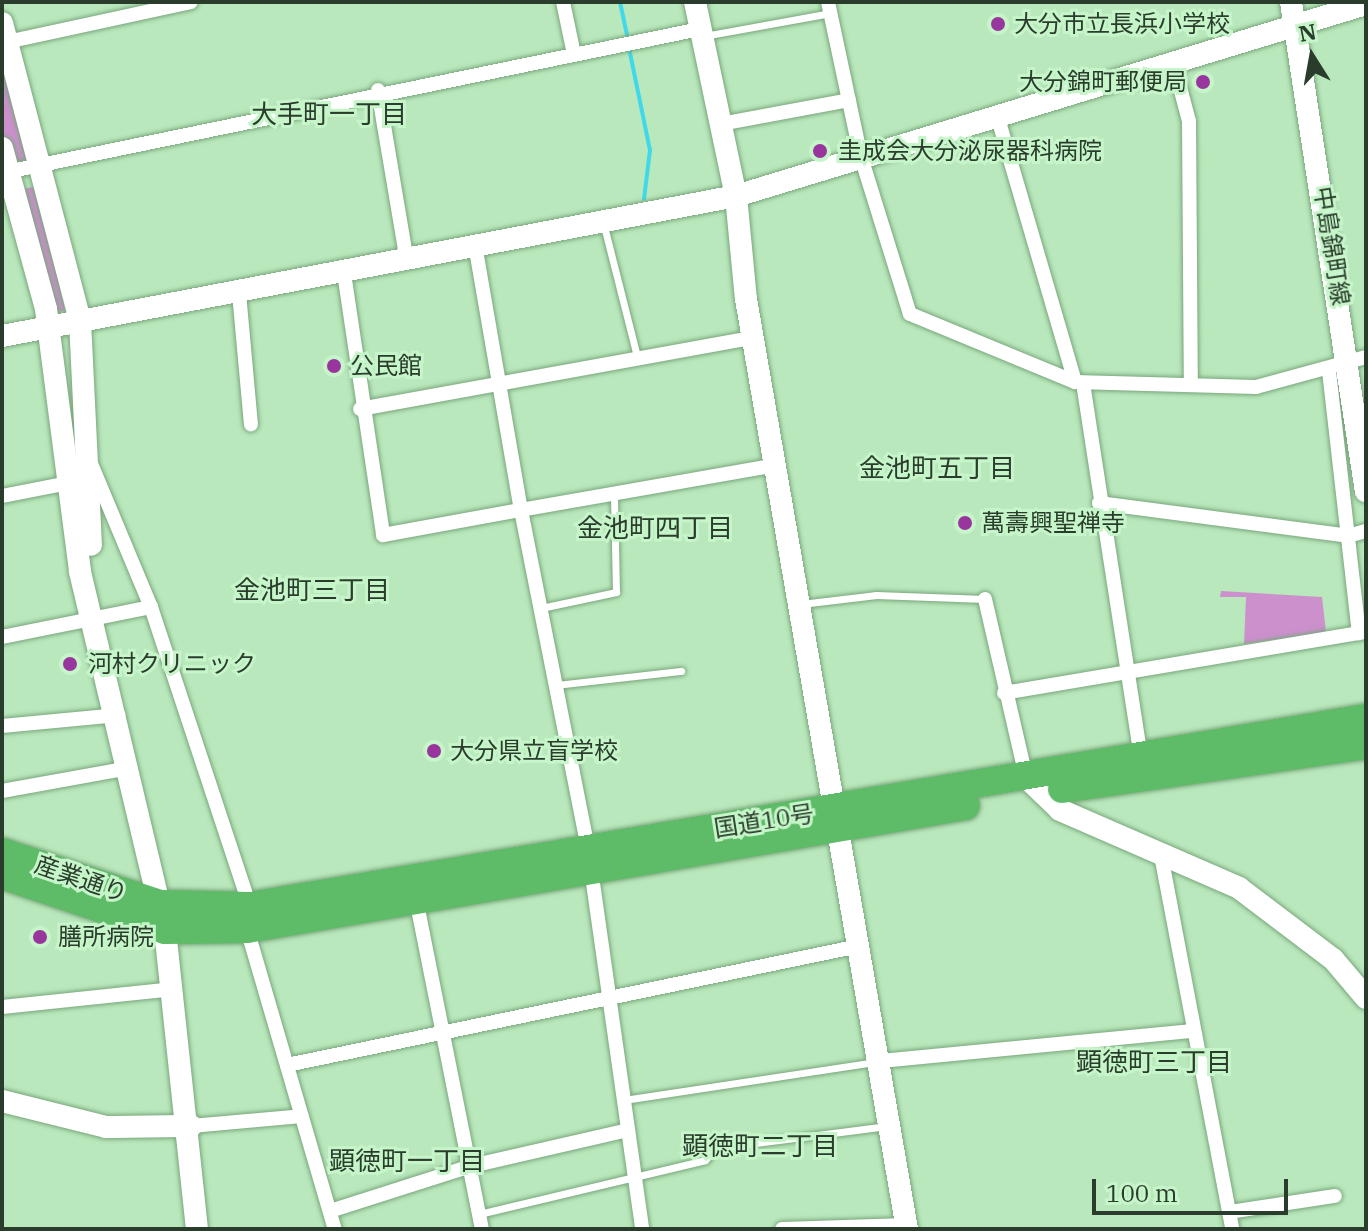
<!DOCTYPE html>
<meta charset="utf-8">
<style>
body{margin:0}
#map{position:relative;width:1368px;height:1231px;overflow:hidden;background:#b9e8bc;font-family:"IBM Plex Serif","Noto Sans JP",serif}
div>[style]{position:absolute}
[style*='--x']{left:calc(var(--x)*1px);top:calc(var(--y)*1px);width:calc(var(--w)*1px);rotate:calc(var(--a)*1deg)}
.green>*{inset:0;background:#cc90cd}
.stream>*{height:4px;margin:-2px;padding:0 2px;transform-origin:2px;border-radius:2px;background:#41d9ea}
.roads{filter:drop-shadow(0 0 2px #7aa67c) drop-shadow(0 0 2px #7aa67c)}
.lane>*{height:7px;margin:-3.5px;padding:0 3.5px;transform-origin:3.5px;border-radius:3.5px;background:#fff}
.street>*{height:14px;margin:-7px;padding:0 7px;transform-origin:7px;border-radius:7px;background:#fff}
.secondary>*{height:22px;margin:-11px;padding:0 11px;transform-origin:11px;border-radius:11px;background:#fff}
.highway>*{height:28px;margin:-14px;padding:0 14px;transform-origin:14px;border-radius:14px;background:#5ebb68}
.dots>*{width:22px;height:22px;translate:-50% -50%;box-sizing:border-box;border:4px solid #c6f5c9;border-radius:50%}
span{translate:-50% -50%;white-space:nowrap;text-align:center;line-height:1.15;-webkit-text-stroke:6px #c6f5c9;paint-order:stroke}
.poi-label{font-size:24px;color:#2a3d2c}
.left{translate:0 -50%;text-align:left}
.right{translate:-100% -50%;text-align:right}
.street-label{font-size:24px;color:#2a3d2c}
.neighbourhood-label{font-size:26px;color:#2a3d2c}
.frame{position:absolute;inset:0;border:4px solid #2a3d2c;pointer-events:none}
.north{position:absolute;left:1272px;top:16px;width:80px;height:80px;-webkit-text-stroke:6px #c6f5c9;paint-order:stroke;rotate:349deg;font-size:22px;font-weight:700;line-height:32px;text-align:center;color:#2a3d2c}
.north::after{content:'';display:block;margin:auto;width:28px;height:36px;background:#2a3d2c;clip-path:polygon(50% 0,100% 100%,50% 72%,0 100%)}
.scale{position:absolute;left:1092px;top:1179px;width:196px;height:36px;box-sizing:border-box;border:4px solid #2a3d2c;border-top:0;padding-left:10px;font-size:24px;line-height:28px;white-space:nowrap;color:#2a3d2c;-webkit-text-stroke:6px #c6f5c9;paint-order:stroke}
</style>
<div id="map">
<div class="green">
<div style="clip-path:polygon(2px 64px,30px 159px,11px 164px,2px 128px)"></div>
<div style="clip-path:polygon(37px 186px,65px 310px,53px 313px,19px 190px)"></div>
<div style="clip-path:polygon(1221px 591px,1322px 597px,1326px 632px,1244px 644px,1246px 597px,1220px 597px)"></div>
</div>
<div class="stream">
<div style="--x:620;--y:2;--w:39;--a:78"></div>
<div style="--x:629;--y:48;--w:104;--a:78.4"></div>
<div style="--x:650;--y:150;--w:49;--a:97"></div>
</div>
<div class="roads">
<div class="lane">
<div style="--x:704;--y:36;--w:128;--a:-10.3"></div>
<div style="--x:604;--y:226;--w:138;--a:75.8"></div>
<div style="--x:801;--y:604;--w:76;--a:-6.8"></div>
<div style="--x:876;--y:595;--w:109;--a:2.1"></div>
<div style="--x:541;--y:608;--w:77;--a:-12"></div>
<div style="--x:616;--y:592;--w:99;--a:-91.2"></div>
<div style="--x:556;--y:685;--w:126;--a:-6.4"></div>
<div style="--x:624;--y:1100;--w:253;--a:-8.6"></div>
<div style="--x:479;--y:1214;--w:232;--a:-13.4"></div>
<div style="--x:705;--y:1160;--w:16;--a:-47"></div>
<div style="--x:716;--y:1148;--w:173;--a:-7.3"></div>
</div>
<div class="street">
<div style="--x:563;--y:2;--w:53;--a:78.1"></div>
<div style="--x:828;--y:2;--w:158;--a:78"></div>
<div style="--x:861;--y:157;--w:164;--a:72.7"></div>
<div style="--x:910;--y:314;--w:178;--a:22.4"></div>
<div style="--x:1075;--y:382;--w:181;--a:1.6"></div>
<div style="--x:1256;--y:387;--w:114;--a:-15.3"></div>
<div style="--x:2;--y:43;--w:193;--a:-12.2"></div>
<div style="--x:1173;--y:61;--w:62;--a:75.1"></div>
<div style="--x:1189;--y:121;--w:264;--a:89.6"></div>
<div style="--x:378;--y:90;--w:174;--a:80.4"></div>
<div style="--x:997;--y:115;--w:278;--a:73.7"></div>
<div style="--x:720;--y:124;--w:131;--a:-10.5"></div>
<div style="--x:2;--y:173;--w:713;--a:-11.66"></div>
<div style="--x:476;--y:250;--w:264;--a:80.2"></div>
<div style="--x:521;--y:510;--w:259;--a:-10"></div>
<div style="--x:344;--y:273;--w:265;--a:81.5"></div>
<div style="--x:383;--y:535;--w:140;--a:-10.3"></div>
<div style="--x:521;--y:510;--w:345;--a:78.8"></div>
<div style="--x:588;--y:848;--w:385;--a:81.9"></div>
<div style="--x:239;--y:293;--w:132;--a:84.8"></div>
<div style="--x:1329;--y:371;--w:264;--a:83.5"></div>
<div style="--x:1083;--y:383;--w:377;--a:81.2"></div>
<div style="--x:360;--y:409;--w:398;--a:-10.3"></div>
<div style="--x:92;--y:466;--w:153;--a:67.3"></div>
<div style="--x:151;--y:607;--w:315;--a:71.7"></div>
<div style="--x:2;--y:496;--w:73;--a:-11"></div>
<div style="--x:1099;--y:503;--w:251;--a:7.5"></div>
<div style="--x:1348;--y:536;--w:19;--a:-16"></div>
<div style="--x:985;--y:599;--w:183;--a:77"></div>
<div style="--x:2;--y:637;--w:152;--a:-11.4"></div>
<div style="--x:1004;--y:693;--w:367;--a:-9.6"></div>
<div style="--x:2;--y:726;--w:117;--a:-5.4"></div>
<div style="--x:2;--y:791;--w:130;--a:-10.2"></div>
<div style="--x:1160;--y:850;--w:386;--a:79.2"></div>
<div style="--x:416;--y:899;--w:337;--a:78.7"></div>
<div style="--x:247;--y:929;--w:313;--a:73.7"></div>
<div style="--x:2;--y:1007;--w:173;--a:-6"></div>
<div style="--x:880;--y:1061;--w:315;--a:-5.5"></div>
<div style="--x:287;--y:1065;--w:584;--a:-11.75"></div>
<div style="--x:191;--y:1126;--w:111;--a:-5.1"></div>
<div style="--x:330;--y:1211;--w:148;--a:-17.7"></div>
<div style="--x:471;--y:1166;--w:161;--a:-12.9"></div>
<div style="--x:1229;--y:1212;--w:107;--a:-8.6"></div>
<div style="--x:782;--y:1229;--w:125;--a:-1.8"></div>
</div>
<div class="secondary">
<div style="--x:695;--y:2;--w:198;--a:78.1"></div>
<div style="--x:736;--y:196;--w:103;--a:84.5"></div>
<div style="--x:746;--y:299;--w:944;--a:80.18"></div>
<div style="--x:1291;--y:2;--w:495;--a:81.3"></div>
<div style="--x:2;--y:23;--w:308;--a:75.3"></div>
<div style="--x:80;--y:321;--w:224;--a:87.2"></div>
<div style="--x:2;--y:148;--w:167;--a:74.7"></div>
<div style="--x:46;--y:309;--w:265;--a:82.6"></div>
<div style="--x:80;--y:572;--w:368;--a:76.6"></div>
<div style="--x:165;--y:930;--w:301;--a:83.9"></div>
<div style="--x:2;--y:336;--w:747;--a:-10.8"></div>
<div style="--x:736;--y:196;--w:659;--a:-16.95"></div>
<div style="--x:1026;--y:777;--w:47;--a:44.1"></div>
<div style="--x:1060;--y:810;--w:195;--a:23.5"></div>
<div style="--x:1239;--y:888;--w:118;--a:37.1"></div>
<div style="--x:1333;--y:959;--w:51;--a:49.8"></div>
<div style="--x:2;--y:1101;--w:107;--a:14"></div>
<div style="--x:106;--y:1127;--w:85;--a:-0.7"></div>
</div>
<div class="highway">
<div style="--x:1062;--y:789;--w:307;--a:-8.2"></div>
<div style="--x:2;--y:852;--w:166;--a:18.2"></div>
<div style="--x:160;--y:904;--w:90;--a:1.3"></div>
<div style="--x:250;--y:906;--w:1132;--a:-9.56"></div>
<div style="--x:2;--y:875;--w:172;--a:18.6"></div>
<div style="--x:165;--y:930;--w:82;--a:-0.7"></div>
<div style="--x:247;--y:929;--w:729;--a:-9.71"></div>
</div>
</div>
<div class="dots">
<div style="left:998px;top:24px;background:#99369d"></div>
<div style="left:1203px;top:82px;background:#99369d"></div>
<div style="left:820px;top:151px;background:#99369d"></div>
<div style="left:334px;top:366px;background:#99369d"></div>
<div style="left:965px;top:523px;background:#99369d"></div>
<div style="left:70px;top:664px;background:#99369d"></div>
<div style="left:434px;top:751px;background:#99369d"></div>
<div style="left:40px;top:937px;background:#99369d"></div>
</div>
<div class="poi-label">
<span class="left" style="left:1014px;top:24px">大分市立長浜小学校</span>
<span class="right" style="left:1187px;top:82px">大分錦町郵便局</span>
<span class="left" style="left:838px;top:151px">圭成会大分泌尿器科病院</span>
<span class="left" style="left:350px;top:366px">公民館</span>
<span class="left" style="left:981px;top:523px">萬壽興聖禅寺</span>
<span class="left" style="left:88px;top:664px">河村クリニック</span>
<span class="left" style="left:450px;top:751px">大分県立盲学校</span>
<span class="left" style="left:58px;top:937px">膳所病院</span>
</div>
<div class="street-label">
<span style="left:1332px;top:246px;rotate:81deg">中島錦町線</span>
<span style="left:764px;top:821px;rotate:-9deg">国道10号</span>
<span style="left:81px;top:879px;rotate:19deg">産業通り</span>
</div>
<div class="neighbourhood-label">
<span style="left:329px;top:114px">大手町一丁目</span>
<span style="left:937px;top:468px">金池町五丁目</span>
<span style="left:655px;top:528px">金池町四丁目</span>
<span style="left:312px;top:590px">金池町三丁目</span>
<span style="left:1154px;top:1062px">顕徳町三丁目</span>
<span style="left:760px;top:1146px">顕徳町二丁目</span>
<span style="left:407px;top:1161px">顕徳町一丁目</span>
</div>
<div class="frame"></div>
<div class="north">N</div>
<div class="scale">100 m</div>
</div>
